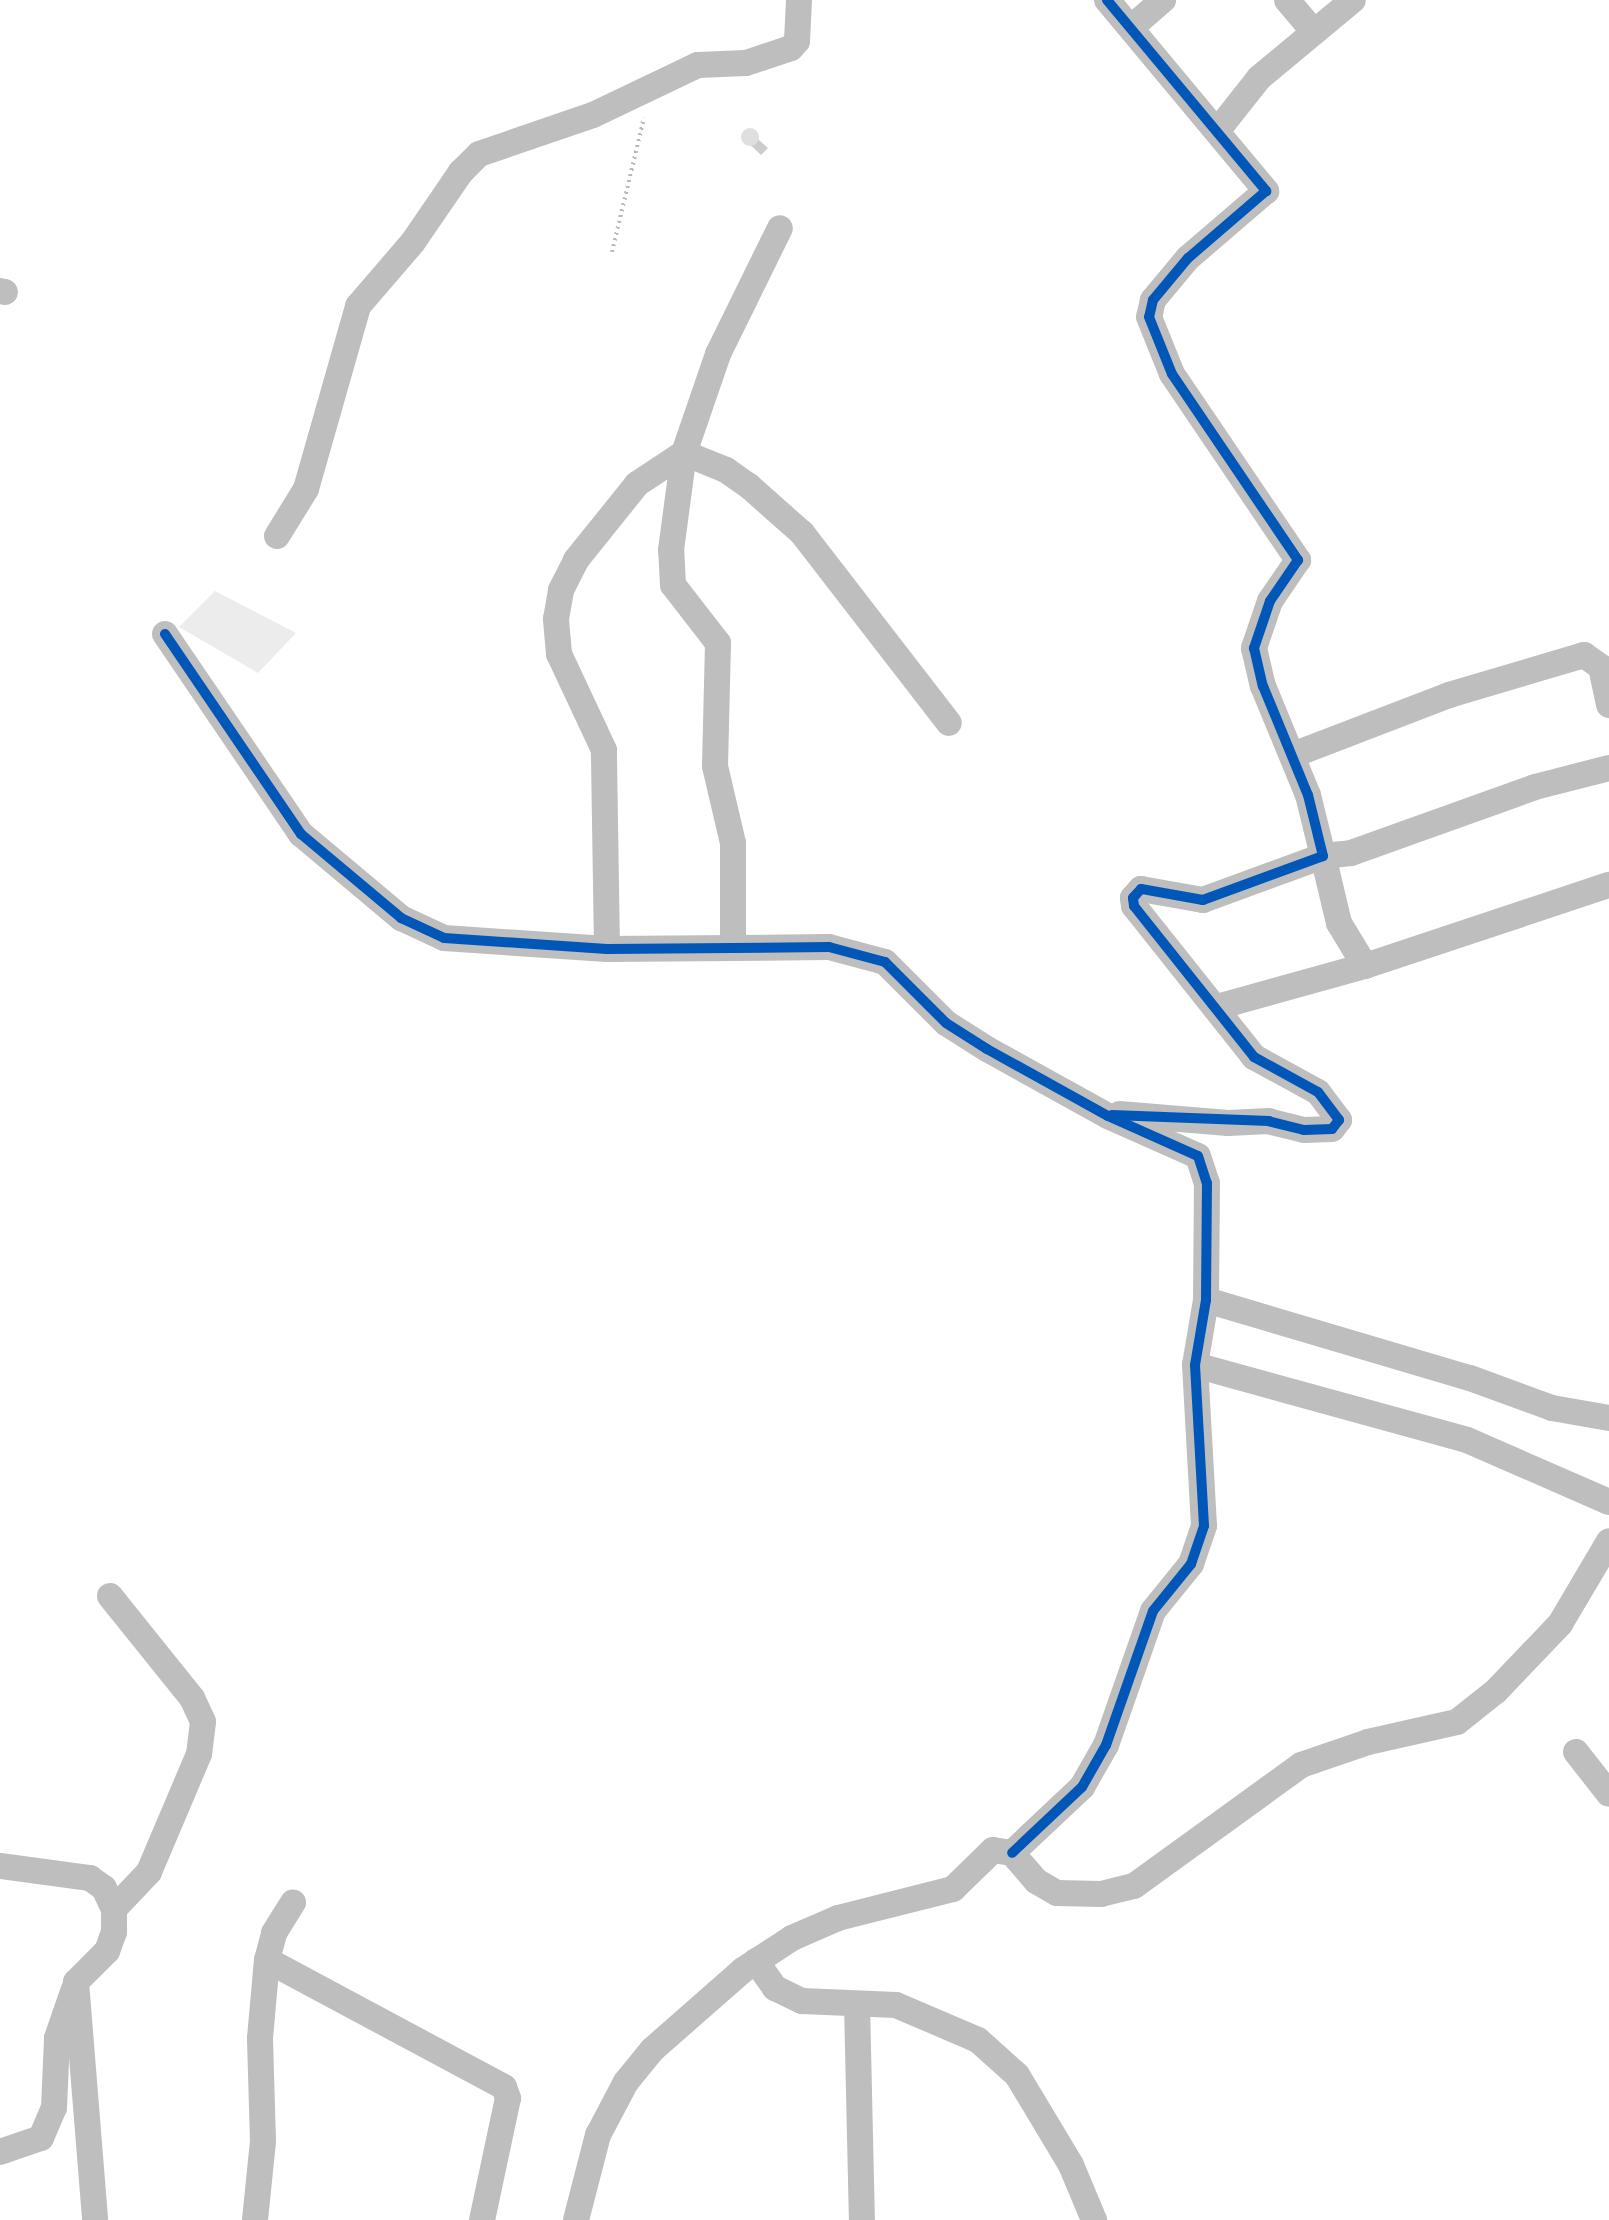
<!DOCTYPE html>
<style>
body{margin:0}
#map{position:relative;width:1609px;height:2220px;overflow:hidden;background:#fff;font-family:Signika,sans-serif}
div>[style]{position:absolute}
[style*='--x']{left:calc(var(--x)*1px);top:calc(var(--y)*1px);width:calc(var(--w)*1px);rotate:calc(var(--a)*1deg)}
.green>*{inset:0;background:#ececec}
.shadow>*{inset:0;background:#0003}
.building>*{inset:0;background:#dfdfdf}
.round{border-radius:50%}
.path>*{height:4px;margin-top:-2px;transform-origin:0;background:repeating-linear-gradient(90deg,#b9b9b9 0 2px,transparent 0 6px)}
.minor>*{height:26px;margin:-13px;padding:0 13px;transform-origin:13px;border-radius:13px;background:#bebebe}
.cycleway>*{height:10px;margin:-5px;padding:0 5px;transform-origin:5px;border-radius:5px;background:#0057b8}
span{translate:-50% -50%;white-space:nowrap;text-align:center;line-height:1.15;-webkit-text-stroke:6px #fff;paint-order:stroke}
</style>
<div id="map">
<div class="green">
<div style="clip-path:polygon(215px 591px,296px 633px,258px 673px,179px 627px)"></div>
</div>
<div class="shadow">
<div style="clip-path:polygon(749px 131px,768px 148px,761px 155px,743px 138px)"></div>
</div>
<div class="building">
<div class="round" style="left:741px;top:128px;width:18px;height:18px"></div>
</div>
<div class="path">
<div style="--x:612;--y:252;--w:138;--a:-76.6"></div>
</div>
<div class="minor">
<div style="--x:1107;--y:0;--w:249;--a:50.2"></div>
<div style="--x:1266;--y:191;--w:103;--a:139.3"></div>
<div style="--x:1188;--y:258;--w:55;--a:129.8"></div>
<div style="--x:1153;--y:300;--w:17;--a:103"></div>
<div style="--x:1149;--y:317;--w:61;--a:68"></div>
<div style="--x:1172;--y:374;--w:225;--a:55.9"></div>
<div style="--x:1298;--y:560;--w:50;--a:124.3"></div>
<div style="--x:1270;--y:601;--w:50;--a:108.8"></div>
<div style="--x:1254;--y:648;--w:39;--a:77"></div>
<div style="--x:1263;--y:686;--w:118;--a:67.6"></div>
<div style="--x:1308;--y:795;--w:63;--a:76.2"></div>
<div style="--x:1323;--y:856;--w:128;--a:159.9"></div>
<div style="--x:1203;--y:900;--w:63;--a:-169.9"></div>
<div style="--x:1141;--y:889;--w:12;--a:132"></div>
<div style="--x:1133;--y:898;--w:8;--a:83"></div>
<div style="--x:1134;--y:906;--w:193;--a:51.5"></div>
<div style="--x:1254;--y:1057;--w:73;--a:28.7"></div>
<div style="--x:1318;--y:1092;--w:35;--a:53"></div>
<div style="--x:1339;--y:1120;--w:11;--a:128"></div>
<div style="--x:1332;--y:1129;--w:28;--a:178"></div>
<div style="--x:1304;--y:1130;--w:36;--a:-166"></div>
<div style="--x:1269;--y:1121;--w:41;--a:177.2"></div>
<div style="--x:1228;--y:1123;--w:109;--a:-175.3"></div>
<div style="--x:1287;--y:0;--w:42;--a:49.8"></div>
<div style="--x:1133;--y:26;--w:40;--a:-41"></div>
<div style="--x:1218;--y:130;--w:66;--a:-51.7"></div>
<div style="--x:1259;--y:78;--w:122;--a:-39.7"></div>
<div style="--x:0;--y:291;--w:5;--a:11"></div>
<div style="--x:277;--y:536;--w:55;--a:-58.3"></div>
<div style="--x:306;--y:489;--w:190;--a:-74.1"></div>
<div style="--x:358;--y:306;--w:84;--a:-49.3"></div>
<div style="--x:413;--y:242;--w:85;--a:-55.6"></div>
<div style="--x:461;--y:172;--w:25;--a:-45"></div>
<div style="--x:479;--y:154;--w:120;--a:-18.9"></div>
<div style="--x:593;--y:115;--w:116;--a:-25.5"></div>
<div style="--x:698;--y:65;--w:48;--a:-2.4"></div>
<div style="--x:746;--y:63;--w:47;--a:-18.4"></div>
<div style="--x:791;--y:48;--w:9;--a:-49"></div>
<div style="--x:797;--y:41;--w:41;--a:-87.2"></div>
<div style="--x:165;--y:634;--w:242;--a:55.8"></div>
<div style="--x:301;--y:834;--w:131;--a:40"></div>
<div style="--x:401;--y:918;--w:47;--a:24.9"></div>
<div style="--x:444;--y:938;--w:163;--a:3.9"></div>
<div style="--x:607;--y:949;--w:222;--a:-0.5"></div>
<div style="--x:829;--y:947;--w:58;--a:15"></div>
<div style="--x:885;--y:962;--w:86;--a:45"></div>
<div style="--x:946;--y:1023;--w:49;--a:32.4"></div>
<div style="--x:987;--y:1049;--w:138;--a:29"></div>
<div style="--x:1108;--y:1116;--w:98;--a:24"></div>
<div style="--x:1198;--y:1156;--w:28;--a:72"></div>
<div style="--x:1207;--y:1183;--w:117;--a:90.5"></div>
<div style="--x:1206;--y:1300;--w:66;--a:99.6"></div>
<div style="--x:1195;--y:1365;--w:161;--a:86.8"></div>
<div style="--x:1204;--y:1526;--w:40;--a:108.9"></div>
<div style="--x:1191;--y:1564;--w:60;--a:129"></div>
<div style="--x:1153;--y:1611;--w:142;--a:109.3"></div>
<div style="--x:1106;--y:1745;--w:48;--a:119.7"></div>
<div style="--x:1082;--y:1787;--w:96;--a:136.7"></div>
<div style="--x:1293;--y:755;--w:167;--a:-21"></div>
<div style="--x:1449;--y:695;--w:141;--a:-16.5"></div>
<div style="--x:1584;--y:655;--w:21;--a:35"></div>
<div style="--x:1601;--y:667;--w:39;--a:78"></div>
<div style="--x:733;--y:945;--w:102;--a:-90"></div>
<div style="--x:733;--y:843;--w:79;--a:-103.2"></div>
<div style="--x:715;--y:766;--w:123;--a:-88.6"></div>
<div style="--x:718;--y:643;--w:73;--a:-127.8"></div>
<div style="--x:673;--y:585;--w:35;--a:-93"></div>
<div style="--x:671;--y:550;--w:98;--a:-82.4"></div>
<div style="--x:684;--y:453;--w:105;--a:-71"></div>
<div style="--x:718;--y:354;--w:140;--a:-63.8"></div>
<div style="--x:607;--y:949;--w:199;--a:-90.9"></div>
<div style="--x:604;--y:750;--w:106;--a:-115.1"></div>
<div style="--x:559;--y:654;--w:35;--a:-95"></div>
<div style="--x:556;--y:619;--w:29;--a:-80"></div>
<div style="--x:561;--y:590;--w:34;--a:-63"></div>
<div style="--x:576;--y:560;--w:97;--a:-51.2"></div>
<div style="--x:637;--y:484;--w:56;--a:-33.4"></div>
<div style="--x:684;--y:453;--w:45;--a:22"></div>
<div style="--x:726;--y:470;--w:28;--a:35"></div>
<div style="--x:749;--y:486;--w:71;--a:41.6"></div>
<div style="--x:802;--y:533;--w:240;--a:52.3"></div>
<div style="--x:1365;--y:966;--w:50;--a:-121.2"></div>
<div style="--x:1339;--y:923;--w:69;--a:-103.4"></div>
<div style="--x:1323;--y:856;--w:28;--a:-6"></div>
<div style="--x:1351;--y:853;--w:195;--a:-19.7"></div>
<div style="--x:1535;--y:787;--w:76;--a:-14.4"></div>
<div style="--x:1217;--y:1007;--w:154;--a:-15.5"></div>
<div style="--x:1365;--y:966;--w:257;--a:-18.4"></div>
<div style="--x:1206;--y:1300;--w:275;--a:16.5"></div>
<div style="--x:1470;--y:1378;--w:87;--a:20.1"></div>
<div style="--x:1552;--y:1408;--w:58;--a:10"></div>
<div style="--x:1195;--y:1365;--w:282;--a:15.4"></div>
<div style="--x:1467;--y:1440;--w:155;--a:23.6"></div>
<div style="--x:110;--y:1596;--w:131;--a:51.2"></div>
<div style="--x:192;--y:1698;--w:26;--a:65"></div>
<div style="--x:203;--y:1722;--w:32;--a:97"></div>
<div style="--x:199;--y:1754;--w:128;--a:113"></div>
<div style="--x:149;--y:1872;--w:51;--a:133.4"></div>
<div style="--x:1576;--y:1752;--w:53;--a:51.8"></div>
<div style="--x:0;--y:1866;--w:91;--a:7.6"></div>
<div style="--x:90;--y:1878;--w:17;--a:36"></div>
<div style="--x:104;--y:1888;--w:23;--a:65"></div>
<div style="--x:114;--y:1909;--w:23;--a:90"></div>
<div style="--x:114;--y:1932;--w:20;--a:110"></div>
<div style="--x:107;--y:1951;--w:44;--a:135"></div>
<div style="--x:76;--y:1982;--w:239;--a:85.4"></div>
<div style="--x:267;--y:1960;--w:269;--a:28.2"></div>
<div style="--x:504;--y:2087;--w:12;--a:70"></div>
<div style="--x:508;--y:2098;--w:125;--a:102"></div>
<div style="--x:756;--y:1961;--w:33;--a:55"></div>
<div style="--x:775;--y:1988;--w:30;--a:26"></div>
<div style="--x:802;--y:2001;--w:94;--a:2.4"></div>
<div style="--x:896;--y:2005;--w:89;--a:23.1"></div>
<div style="--x:978;--y:2040;--w:52;--a:41.9"></div>
<div style="--x:1017;--y:2075;--w:105;--a:59"></div>
<div style="--x:1071;--y:2165;--w:60;--a:67.3"></div>
<div style="--x:857;--y:2004;--w:216;--a:88.7"></div>
<div style="--x:0;--y:2152;--w:43;--a:-18.9"></div>
<div style="--x:41;--y:2138;--w:33;--a:-67"></div>
<div style="--x:54;--y:2108;--w:70;--a:-87.5"></div>
<div style="--x:57;--y:2038;--w:52;--a:-70.9"></div>
<div style="--x:255;--y:2220;--w:79;--a:-84.2"></div>
<div style="--x:263;--y:2141;--w:103;--a:-91.7"></div>
<div style="--x:260;--y:2038;--w:78;--a:-84.9"></div>
<div style="--x:267;--y:1960;--w:28;--a:-75"></div>
<div style="--x:274;--y:1933;--w:36;--a:-58"></div>
<div style="--x:576;--y:2220;--w:88;--a:-75.5"></div>
<div style="--x:598;--y:2135;--w:60;--a:-62.2"></div>
<div style="--x:626;--y:2082;--w:41;--a:-50.9"></div>
<div style="--x:652;--y:2050;--w:121;--a:-41.3"></div>
<div style="--x:743;--y:1970;--w:59;--a:-33.1"></div>
<div style="--x:792;--y:1938;--w:50;--a:-23.5"></div>
<div style="--x:838;--y:1918;--w:119;--a:-14.2"></div>
<div style="--x:953;--y:1889;--w:56;--a:-44.3"></div>
<div style="--x:993;--y:1850;--w:19;--a:9"></div>
<div style="--x:1012;--y:1853;--w:37;--a:49"></div>
<div style="--x:1036;--y:1881;--w:24;--a:30"></div>
<div style="--x:1057;--y:1893;--w:44;--a:1.3"></div>
<div style="--x:1101;--y:1894;--w:34;--a:-14"></div>
<div style="--x:1134;--y:1886;--w:206;--a:-35.9"></div>
<div style="--x:1301;--y:1765;--w:71;--a:-18.9"></div>
<div style="--x:1368;--y:1742;--w:91;--a:-12.7"></div>
<div style="--x:1457;--y:1722;--w:50;--a:-38.5"></div>
<div style="--x:1496;--y:1691;--w:93;--a:-46.3"></div>
<div style="--x:1560;--y:1624;--w:96;--a:-59.4"></div>
</div>
<div class="cycleway">
<div style="--x:1107;--y:0;--w:249;--a:50.2"></div>
<div style="--x:1266;--y:191;--w:103;--a:139.3"></div>
<div style="--x:1188;--y:258;--w:55;--a:129.8"></div>
<div style="--x:1153;--y:300;--w:17;--a:103"></div>
<div style="--x:1149;--y:317;--w:61;--a:68"></div>
<div style="--x:1172;--y:374;--w:225;--a:55.9"></div>
<div style="--x:1298;--y:560;--w:50;--a:124.3"></div>
<div style="--x:1270;--y:601;--w:50;--a:108.8"></div>
<div style="--x:1254;--y:648;--w:39;--a:77"></div>
<div style="--x:1263;--y:686;--w:118;--a:67.6"></div>
<div style="--x:1308;--y:795;--w:63;--a:76.2"></div>
<div style="--x:1323;--y:856;--w:128;--a:159.9"></div>
<div style="--x:1203;--y:900;--w:63;--a:-169.9"></div>
<div style="--x:1141;--y:889;--w:12;--a:132"></div>
<div style="--x:1133;--y:898;--w:8;--a:83"></div>
<div style="--x:1134;--y:906;--w:193;--a:51.5"></div>
<div style="--x:1254;--y:1057;--w:73;--a:28.7"></div>
<div style="--x:1318;--y:1092;--w:35;--a:53"></div>
<div style="--x:1339;--y:1120;--w:11;--a:128"></div>
<div style="--x:1332;--y:1129;--w:28;--a:178"></div>
<div style="--x:1304;--y:1130;--w:36;--a:-166"></div>
<div style="--x:1269;--y:1121;--w:157;--a:-177.8"></div>
<div style="--x:165;--y:634;--w:242;--a:55.8"></div>
<div style="--x:301;--y:834;--w:131;--a:40"></div>
<div style="--x:401;--y:918;--w:47;--a:24.9"></div>
<div style="--x:444;--y:938;--w:163;--a:3.9"></div>
<div style="--x:607;--y:949;--w:222;--a:-0.5"></div>
<div style="--x:829;--y:947;--w:58;--a:15"></div>
<div style="--x:885;--y:962;--w:86;--a:45"></div>
<div style="--x:946;--y:1023;--w:49;--a:32.4"></div>
<div style="--x:987;--y:1049;--w:138;--a:29"></div>
<div style="--x:1108;--y:1116;--w:98;--a:24"></div>
<div style="--x:1198;--y:1156;--w:28;--a:72"></div>
<div style="--x:1207;--y:1183;--w:117;--a:90.5"></div>
<div style="--x:1206;--y:1300;--w:66;--a:99.6"></div>
<div style="--x:1195;--y:1365;--w:161;--a:86.8"></div>
<div style="--x:1204;--y:1526;--w:40;--a:108.9"></div>
<div style="--x:1191;--y:1564;--w:60;--a:129"></div>
<div style="--x:1153;--y:1611;--w:142;--a:109.3"></div>
<div style="--x:1106;--y:1745;--w:48;--a:119.7"></div>
<div style="--x:1082;--y:1787;--w:96;--a:136.7"></div>
</div>
</div>
